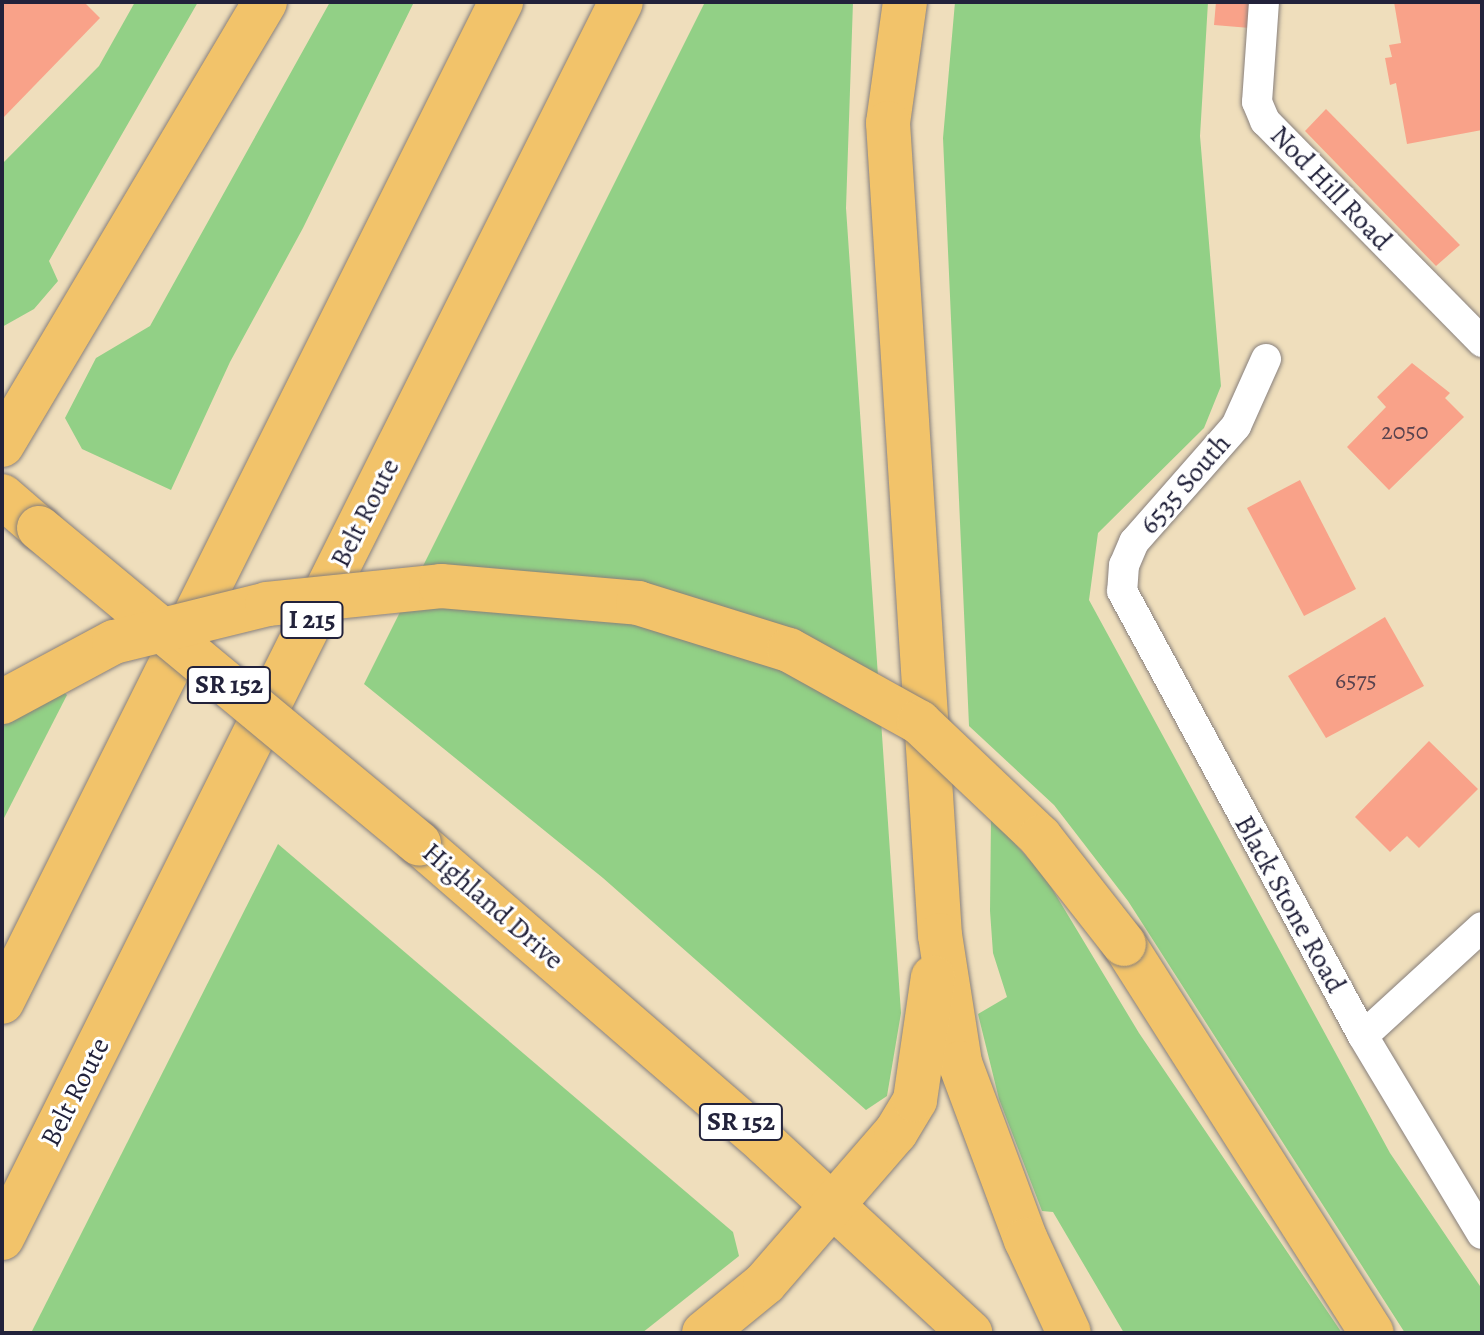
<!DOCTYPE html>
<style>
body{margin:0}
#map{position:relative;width:1484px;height:1335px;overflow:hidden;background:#efdebc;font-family:Alegreya,serif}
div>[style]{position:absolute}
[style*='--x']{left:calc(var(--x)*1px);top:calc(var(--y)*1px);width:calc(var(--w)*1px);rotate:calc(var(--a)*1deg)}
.green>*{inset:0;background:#92d086}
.building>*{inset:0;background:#f9a289}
.roads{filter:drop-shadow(0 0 2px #88807c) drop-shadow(0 0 2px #88807c)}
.minor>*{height:30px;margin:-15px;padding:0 15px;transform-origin:15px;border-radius:15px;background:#fff}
.primary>*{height:44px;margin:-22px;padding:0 22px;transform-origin:22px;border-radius:22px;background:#f2c36a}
.motorway>*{height:44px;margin:-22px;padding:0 22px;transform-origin:22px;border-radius:22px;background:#f2c36a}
.bridges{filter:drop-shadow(0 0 2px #88807c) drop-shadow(0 0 2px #88807c)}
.primary-bridge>*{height:44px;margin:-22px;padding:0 22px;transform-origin:22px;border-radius:22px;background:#f2c36a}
.motorway-bridge>*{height:44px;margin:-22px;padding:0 22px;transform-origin:22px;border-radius:22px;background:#f2c36a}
span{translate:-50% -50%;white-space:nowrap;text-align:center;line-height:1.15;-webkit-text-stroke:6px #fff;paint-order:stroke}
.number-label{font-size:24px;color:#58424e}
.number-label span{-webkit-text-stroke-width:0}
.shield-label span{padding:2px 6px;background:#fff;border:2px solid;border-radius:6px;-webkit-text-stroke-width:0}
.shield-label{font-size:26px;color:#22223b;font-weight:700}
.street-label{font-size:28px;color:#22223b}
.frame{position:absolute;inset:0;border:4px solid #22223b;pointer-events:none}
</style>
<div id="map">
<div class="green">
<div style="clip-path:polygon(135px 2px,198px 2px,49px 261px,58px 281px,34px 309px,2px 327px,2px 164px,99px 66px)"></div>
<div style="clip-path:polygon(330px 2px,414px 2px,303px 228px,230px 362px,171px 490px,82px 449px,65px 418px,96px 358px,150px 326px)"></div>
<div style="clip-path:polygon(705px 2px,853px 2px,846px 208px,901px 1013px,887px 1096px,866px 1110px,603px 878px,364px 684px)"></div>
<div style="clip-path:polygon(955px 2px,1208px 2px,1200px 136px,1221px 386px,1204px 428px,1098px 533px,1089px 600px,1390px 1153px,1482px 1289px,1482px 1333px,1405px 1333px,1128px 901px,1054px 805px,969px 726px,943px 138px)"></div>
<div style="clip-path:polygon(43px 675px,67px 695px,2px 822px,2px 698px)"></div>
<div style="clip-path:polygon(991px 817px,1045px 877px,1139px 1033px,1342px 1333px,1124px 1333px,1053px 1212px,1042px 1211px,999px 1099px,978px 1014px,1007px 997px,993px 953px,990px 911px)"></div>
<div style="clip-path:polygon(278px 844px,733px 1232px,739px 1256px,642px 1333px,31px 1333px)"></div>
</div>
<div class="building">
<div style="clip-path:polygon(2px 2px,84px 2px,100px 18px,2px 119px)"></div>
<div style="clip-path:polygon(1216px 2px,1251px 2px,1250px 28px,1214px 25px)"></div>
<div style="clip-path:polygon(1394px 2px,1482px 2px,1482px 130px,1407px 144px,1396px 83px,1390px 85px,1385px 58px,1392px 57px,1389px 45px,1401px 43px)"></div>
<div style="clip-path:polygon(1326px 109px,1460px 245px,1436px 266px,1305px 131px)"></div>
<div style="clip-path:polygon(1412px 363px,1450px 393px,1445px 398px,1464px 417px,1389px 490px,1347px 447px,1386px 407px,1377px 397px)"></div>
<div style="clip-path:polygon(1300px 480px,1356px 589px,1304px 616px,1247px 508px)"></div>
<div style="clip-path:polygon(1385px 617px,1424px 686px,1326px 738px,1288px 676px)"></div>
<div style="clip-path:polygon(1429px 741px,1478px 789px,1419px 848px,1407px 836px,1390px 852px,1355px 817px)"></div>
</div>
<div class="roads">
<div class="minor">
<div style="--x:1264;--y:2;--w:100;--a:94"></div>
<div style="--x:1257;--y:102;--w:21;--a:67"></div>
<div style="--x:1265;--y:121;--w:310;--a:45.5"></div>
<div style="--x:1266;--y:359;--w:73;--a:114.1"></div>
<div style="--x:1236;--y:426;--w:154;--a:131.3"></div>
<div style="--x:1134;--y:542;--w:25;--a:113"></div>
<div style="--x:1124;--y:565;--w:26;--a:94"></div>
<div style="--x:1122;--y:591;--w:506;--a:61.56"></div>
<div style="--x:1363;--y:1036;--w:231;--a:59"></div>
<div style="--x:1363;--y:1036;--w:161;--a:-42.5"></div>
</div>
<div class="primary">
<div style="--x:2;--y:496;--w:49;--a:40.9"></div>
<div style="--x:419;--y:843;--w:458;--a:40.9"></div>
<div style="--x:765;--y:1143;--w:280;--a:42.8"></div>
</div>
<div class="motorway">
<div style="--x:905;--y:2;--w:122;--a:98"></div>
<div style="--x:888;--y:123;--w:814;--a:86.34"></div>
<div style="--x:940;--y:935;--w:130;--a:81.1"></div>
<div style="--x:960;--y:1063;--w:189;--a:69.6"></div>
<div style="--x:1026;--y:1240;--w:102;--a:65.2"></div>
<div style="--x:2;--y:445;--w:515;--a:-59.3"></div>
<div style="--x:1124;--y:944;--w:461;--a:57.5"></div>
<div style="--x:2;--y:1002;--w:1118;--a:-63.48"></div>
<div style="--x:2;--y:1238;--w:1382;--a:-63.4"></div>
<div style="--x:704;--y:1333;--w:79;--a:-39.3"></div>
<div style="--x:765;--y:1283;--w:200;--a:-49.1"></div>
<div style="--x:896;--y:1132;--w:37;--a:-59"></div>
<div style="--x:915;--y:1100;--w:124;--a:-81.7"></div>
</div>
</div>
<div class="bridges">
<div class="primary-bridge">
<div style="--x:39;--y:528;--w:494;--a:39.7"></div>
</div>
<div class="motorway-bridge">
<div style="--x:2;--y:702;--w:127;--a:-28.2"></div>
<div style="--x:114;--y:642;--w:158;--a:-13.9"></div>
<div style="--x:267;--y:604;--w:175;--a:-5.9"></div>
<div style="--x:441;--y:586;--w:198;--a:4.9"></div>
<div style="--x:638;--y:603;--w:158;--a:17.3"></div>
<div style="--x:789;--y:650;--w:149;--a:29"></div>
<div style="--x:919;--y:722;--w:167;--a:43.5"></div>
<div style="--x:1040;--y:837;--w:136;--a:51.9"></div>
</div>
</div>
<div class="number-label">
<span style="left:1405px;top:432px">2050</span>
<span style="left:1356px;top:681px">6575</span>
</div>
<div class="shield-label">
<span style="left:312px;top:620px">I 215</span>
<span style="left:229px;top:685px">SR 152</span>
<span style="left:741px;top:1122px">SR 152</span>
</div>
<div class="street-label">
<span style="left:1331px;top:188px;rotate:46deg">Nod Hill Road</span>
<span style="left:1185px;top:484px;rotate:-49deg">6535 South</span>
<span style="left:365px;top:513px;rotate:-63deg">Belt Route</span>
<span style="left:1290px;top:904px;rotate:61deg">Black Stone Road</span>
<span style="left:493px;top:906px;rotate:41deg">Highland Drive</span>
<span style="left:75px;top:1092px;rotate:-63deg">Belt Route</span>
</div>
<div class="frame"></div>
</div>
